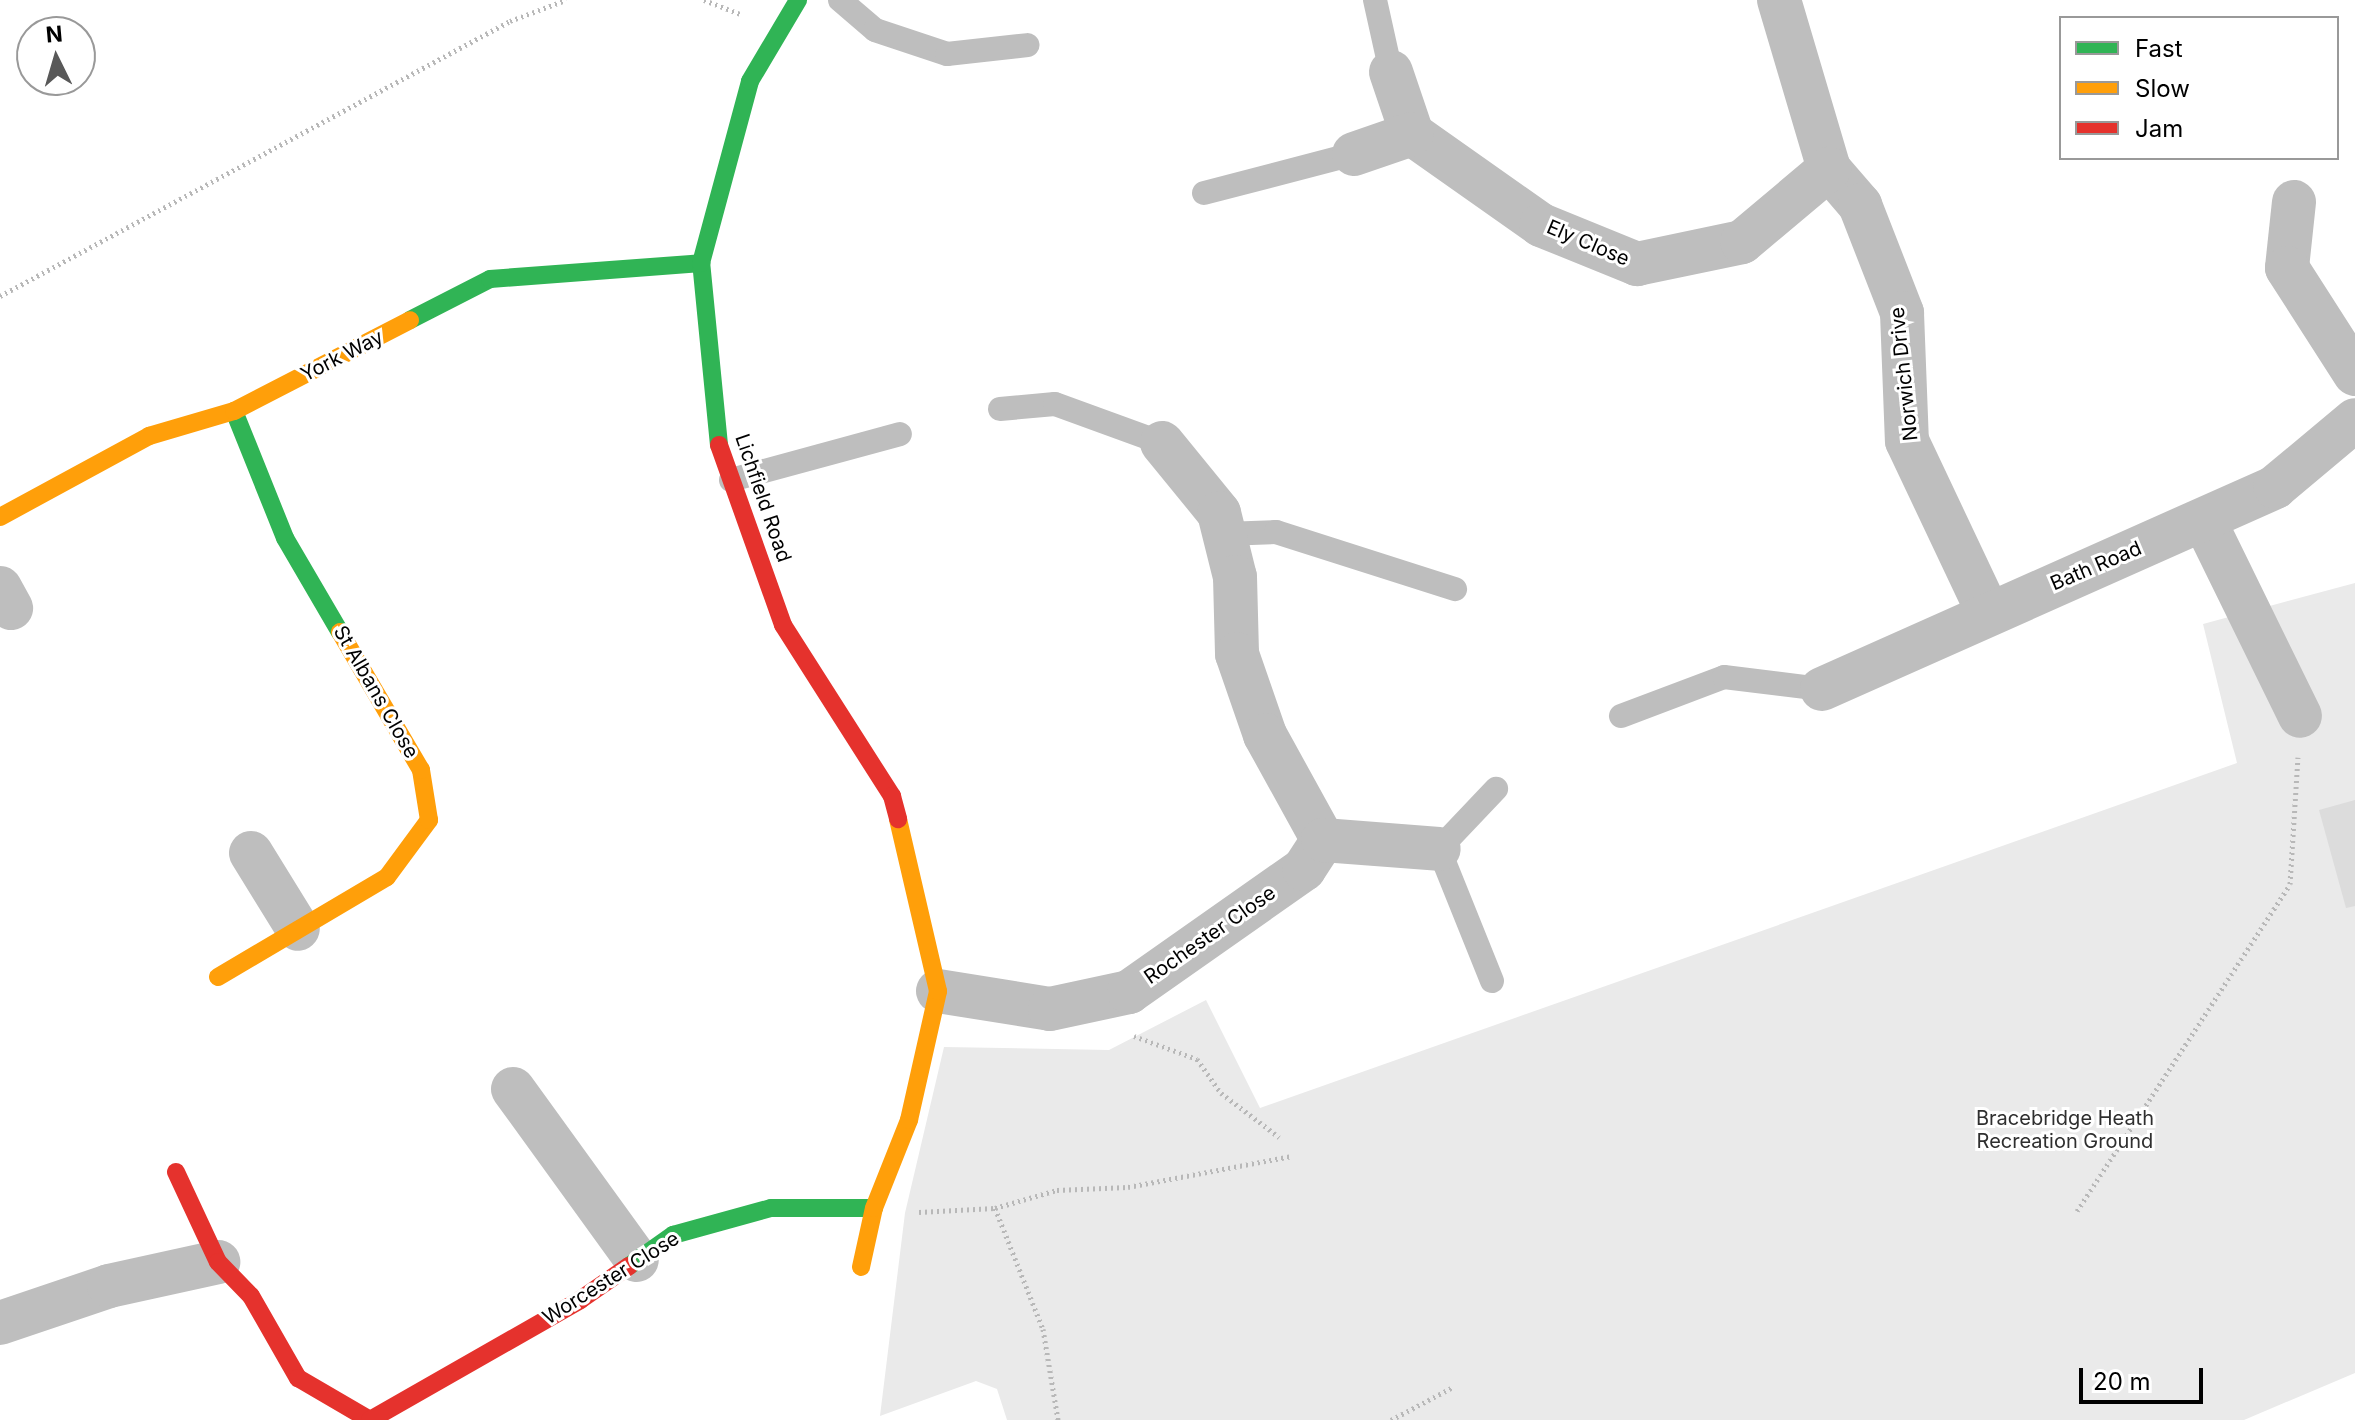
<!DOCTYPE html>
<style>
body{margin:0}
#map{position:relative;width:2355px;height:1420px;overflow:hidden;background:#fff;font-family:Inter,sans-serif}
div>[style]{position:absolute}
[style*='--x']{left:calc(var(--x)*1px);top:calc(var(--y)*1px);width:calc(var(--w)*1px);rotate:calc(var(--a)*1deg)}
.green>*{inset:0;background:#eaeaea}
.building>*{inset:0;background:#dcdcdc}
.path>*{height:5px;margin-top:-2.5px;transform-origin:0;background:repeating-linear-gradient(90deg,#b8b8b8 0 2px,transparent 0 6px)}
.lane>*{height:24px;margin:-12px;padding:0 12px;transform-origin:12px;border-radius:12px;background:#bebebe}
.street>*{height:44px;margin:-22px;padding:0 22px;transform-origin:22px;border-radius:22px;background:#bebebe}
.fast>*{height:18px;margin:-9px;padding:0 9px;transform-origin:9px;border-radius:9px;background:#30b455}
.slow>*{height:18px;margin:-9px;padding:0 9px;transform-origin:9px;border-radius:9px;background:#ff9f0a}
.jam>*{height:18px;margin:-9px;padding:0 9px;transform-origin:9px;border-radius:9px;background:#e5322d}
span{translate:-50% -50%;white-space:nowrap;text-align:center;line-height:1.15;-webkit-text-stroke:6px #fff;paint-order:stroke}
.street-label{font-size:20px;color:#000}
.park-label{font-size:20px;color:#2f2f2f}
.legend{position:absolute;left:2059px;top:16px;width:280px;height:144px;box-sizing:border-box;background:#fff;border:2px solid #999;margin:0;padding:10px 14px;list-style:none;font-size:24px;color:#000}
.legend li{display:flex;align-items:center;gap:16px;height:40px}
.legend b{width:40px;border:2px solid #999}
.north{position:absolute;left:16px;top:16px;width:80px;height:80px;box-sizing:border-box;background:#fff;border:2px solid #999;border-radius:50%;rotate:355deg;font-size:22px;font-weight:700;line-height:32px;text-align:center;color:#000}
.north::after{content:'';display:block;margin:auto;width:28px;height:36px;background:#595959;clip-path:polygon(50% 0,100% 100%,50% 72%,0 100%)}
.scale{position:absolute;left:2079px;top:1368px;width:124px;height:36px;box-sizing:border-box;border:4px solid #000;border-top:0;padding-left:10px;font-size:24px;line-height:28px;white-space:nowrap;color:#000;-webkit-text-stroke:6px #fff;paint-order:stroke}
</style>
<div id="map">
<div class="green">
<div style="clip-path:polygon(2355px 583px,2355px 1373px,2244px 1420px,1007px 1420px,997px 1389px,976px 1381px,880px 1416px,905px 1213px,944px 1047px,1109px 1050px,1206px 1000px,1260px 1108px,2237px 763px,2203px 624px)"></div>
</div>
<div class="building">
<div style="clip-path:polygon(2355px 800px,2355px 906px,2346px 908px,2319px 810px)"></div>
</div>
<div class="path">
<div style="--x:704;--y:0;--w:39;--a:21"></div>
<div style="--x:0;--y:296;--w:579;--a:-28.33"></div>
<div style="--x:510;--y:21;--w:60;--a:-20.6"></div>
<div style="--x:1134;--y:1036;--w:67;--a:20.1"></div>
<div style="--x:1197;--y:1059;--w:42;--a:54.8"></div>
<div style="--x:1221;--y:1093;--w:73;--a:37.2"></div>
<div style="--x:995;--y:1208;--w:130;--a:68.4"></div>
<div style="--x:1043;--y:1329;--w:92;--a:80.6"></div>
<div style="--x:2077;--y:1211;--w:390;--a:-56.9"></div>
<div style="--x:2290;--y:884;--w:127;--a:-86.4"></div>
<div style="--x:919;--y:1212;--w:76;--a:-3"></div>
<div style="--x:995;--y:1208;--w:65;--a:-16.2"></div>
<div style="--x:1057;--y:1190;--w:71;--a:-2.4"></div>
<div style="--x:1128;--y:1187;--w:167;--a:-10.7"></div>
<div style="--x:1391;--y:1420;--w:70;--a:-28"></div>
</div>
<div class="lane">
<div style="--x:840;--y:0;--w:46;--a:40.6"></div>
<div style="--x:875;--y:30;--w:76;--a:18.4"></div>
<div style="--x:947;--y:54;--w:81;--a:-6.3"></div>
<div style="--x:1375;--y:0;--w:74;--a:77.5"></div>
<div style="--x:1204;--y:193;--w:155;--a:-14.6"></div>
<div style="--x:1000;--y:409;--w:55;--a:-5.2"></div>
<div style="--x:1055;--y:404;--w:114;--a:20"></div>
<div style="--x:731;--y:480;--w:175;--a:-15.2"></div>
<div style="--x:1224;--y:534;--w:52;--a:-2.2"></div>
<div style="--x:1276;--y:532;--w:188;--a:17.7"></div>
<div style="--x:1621;--y:716;--w:110;--a:-20.7"></div>
<div style="--x:1724;--y:677;--w:99;--a:7"></div>
<div style="--x:1492;--y:981;--w:142;--a:-111.9"></div>
<div style="--x:1439;--y:849;--w:83;--a:-46.5"></div>
</div>
<div class="street">
<div style="--x:1779;--y:0;--w:176;--a:73.5"></div>
<div style="--x:1829;--y:169;--w:48;--a:49.3"></div>
<div style="--x:1860;--y:205;--w:116;--a:68.7"></div>
<div style="--x:1902;--y:313;--w:128;--a:87.8"></div>
<div style="--x:1907;--y:441;--w:189;--a:64.7"></div>
<div style="--x:1391;--y:72;--w:65;--a:71.3"></div>
<div style="--x:1412;--y:134;--w:158;--a:35.2"></div>
<div style="--x:1541;--y:225;--w:104;--a:22.1"></div>
<div style="--x:1637;--y:264;--w:107;--a:-11.8"></div>
<div style="--x:1742;--y:242;--w:114;--a:-40"></div>
<div style="--x:1354;--y:154;--w:61;--a:-19"></div>
<div style="--x:2294;--y:202;--w:66;--a:96.1"></div>
<div style="--x:2287;--y:268;--w:126;--a:57.3"></div>
<div style="--x:1162;--y:443;--w:90;--a:50.8"></div>
<div style="--x:1219;--y:513;--w:66;--a:76"></div>
<div style="--x:1235;--y:577;--w:77;--a:88.5"></div>
<div style="--x:1237;--y:654;--w:86;--a:70.9"></div>
<div style="--x:1265;--y:735;--w:120;--a:61.1"></div>
<div style="--x:2204;--y:520;--w:218;--a:63.9"></div>
<div style="--x:0;--y:588;--w:23;--a:61"></div>
<div style="--x:1822;--y:689;--w:496;--a:-24"></div>
<div style="--x:2275;--y:487;--w:104;--a:-39.9"></div>
<div style="--x:251;--y:853;--w:89;--a:58.3"></div>
<div style="--x:938;--y:991;--w:113;--a:9.1"></div>
<div style="--x:1050;--y:1009;--w:81;--a:-12.1"></div>
<div style="--x:1129;--y:992;--w:214;--a:-35.1"></div>
<div style="--x:1304;--y:869;--w:35;--a:-57"></div>
<div style="--x:1323;--y:840;--w:116;--a:4.4"></div>
<div style="--x:513;--y:1089;--w:211;--a:54.1"></div>
<div style="--x:0;--y:1323;--w:115;--a:-18.7"></div>
<div style="--x:109;--y:1286;--w:112;--a:-12.4"></div>
</div>
<div class="fast">
<div style="--x:410;--y:320;--w:90;--a:-27.1"></div>
<div style="--x:490;--y:279;--w:212;--a:-4.3"></div>
<div style="--x:234;--y:411;--w:137;--a:68.1"></div>
<div style="--x:285;--y:538;--w:109;--a:59.7"></div>
<div style="--x:719;--y:445;--w:183;--a:-95.6"></div>
<div style="--x:701;--y:263;--w:188;--a:-74.9"></div>
<div style="--x:750;--y:81;--w:94;--a:-59.3"></div>
<div style="--x:629;--y:1266;--w:54;--a:-35.2"></div>
<div style="--x:673;--y:1235;--w:102;--a:-15.4"></div>
<div style="--x:771;--y:1208;--w:103;--a:0"></div>
</div>
<div class="slow">
<div style="--x:0;--y:517;--w:170;--a:-28.5"></div>
<div style="--x:149;--y:436;--w:89;--a:-16.4"></div>
<div style="--x:234;--y:411;--w:198;--a:-27.3"></div>
<div style="--x:218;--y:977;--w:196;--a:-30.6"></div>
<div style="--x:387;--y:877;--w:71;--a:-53.6"></div>
<div style="--x:429;--y:820;--w:51;--a:-99.1"></div>
<div style="--x:421;--y:770;--w:160;--a:-120.4"></div>
<div style="--x:861;--y:1267;--w:60;--a:-77.6"></div>
<div style="--x:874;--y:1208;--w:95;--a:-68.3"></div>
<div style="--x:909;--y:1120;--w:132;--a:-77.3"></div>
<div style="--x:938;--y:991;--w:177;--a:-103.1"></div>
</div>
<div class="jam">
<div style="--x:719;--y:445;--w:191;--a:70.4"></div>
<div style="--x:783;--y:625;--w:203;--a:57.5"></div>
<div style="--x:892;--y:796;--w:24;--a:75"></div>
<div style="--x:176;--y:1172;--w:99;--a:65"></div>
<div style="--x:218;--y:1262;--w:47;--a:45.9"></div>
<div style="--x:251;--y:1296;--w:95;--a:60.2"></div>
<div style="--x:298;--y:1378;--w:83;--a:30.3"></div>
<div style="--x:370;--y:1420;--w:242;--a:-29.7"></div>
<div style="--x:580;--y:1300;--w:60;--a:-34.8"></div>
</div>
<div class="street-label">
<span style="left:1588px;top:243px;rotate:23deg">Ely Close</span>
<span style="left:342px;top:356px;rotate:-27deg">York Way</span>
<span style="left:1904px;top:374px;rotate:-96deg">Norwich Drive</span>
<span style="left:763px;top:498px;rotate:71deg">Lichfield Road</span>
<span style="left:2096px;top:566px;rotate:-23deg">Bath Road</span>
<span style="left:376px;top:692px;rotate:60deg">St Albans Close</span>
<span style="left:1210px;top:935px;rotate:-35deg">Rochester Close</span>
<span style="left:611px;top:1278px;rotate:-32deg">Worcester Close</span>
</div>
<div class="park-label">
<span style="left:2065px;top:1130px">Bracebridge Heath<br>Recreation Ground</span>
</div>
<ul class="legend">
<li><b style="height:10px;background:#30b455"></b>Fast</li>
<li><b style="height:10px;background:#ff9f0a"></b>Slow</li>
<li><b style="height:10px;background:#e5322d"></b>Jam</li>
</ul>
<div class="north">N</div>
<div class="scale">20 m</div>
</div>
